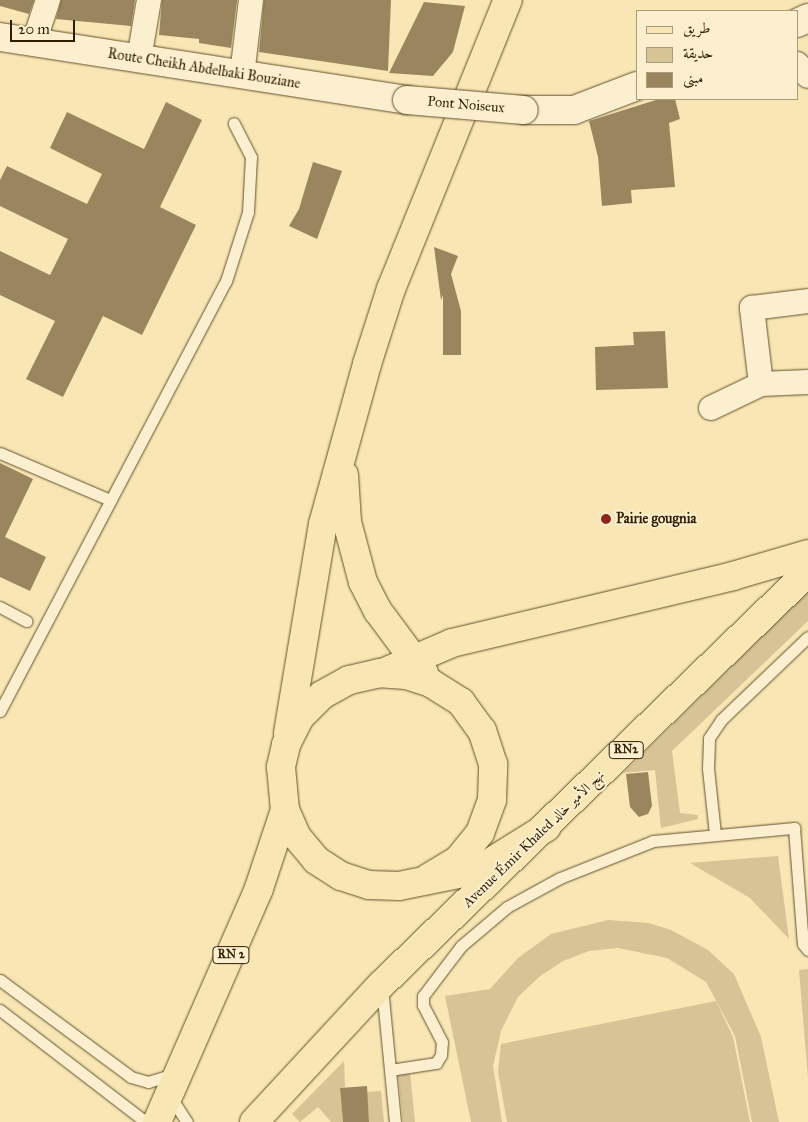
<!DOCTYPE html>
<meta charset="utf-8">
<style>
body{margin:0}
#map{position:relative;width:808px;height:1122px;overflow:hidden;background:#f9e6b5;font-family:"IM FELL Great Primer",Amiri,serif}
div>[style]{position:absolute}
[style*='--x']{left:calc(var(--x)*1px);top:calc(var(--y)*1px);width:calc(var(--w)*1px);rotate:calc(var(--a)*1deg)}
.green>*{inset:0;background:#d7c496}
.building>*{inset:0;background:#99865e}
.roads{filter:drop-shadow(0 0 1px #63502d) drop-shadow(0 0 1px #63502d)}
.service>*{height:11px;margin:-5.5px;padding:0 5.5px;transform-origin:5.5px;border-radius:5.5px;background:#fbefcf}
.minor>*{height:24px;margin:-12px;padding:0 12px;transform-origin:12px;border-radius:12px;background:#fbefcf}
.tertiary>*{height:28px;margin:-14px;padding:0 14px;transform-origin:14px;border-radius:14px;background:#fbefcf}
.primary>*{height:28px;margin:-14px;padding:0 14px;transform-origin:14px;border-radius:14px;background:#f9e6b5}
.bridges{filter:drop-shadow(0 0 1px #63502d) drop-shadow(0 0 1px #63502d)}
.tertiary-bridge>*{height:28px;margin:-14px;padding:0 14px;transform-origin:14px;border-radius:14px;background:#fbefcf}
.dots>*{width:14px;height:14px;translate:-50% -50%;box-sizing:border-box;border:2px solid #fbefcf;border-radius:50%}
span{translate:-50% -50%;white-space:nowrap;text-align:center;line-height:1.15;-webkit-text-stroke:4px #fbefcf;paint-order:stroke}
.shield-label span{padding:1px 4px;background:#fbefcf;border:1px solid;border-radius:4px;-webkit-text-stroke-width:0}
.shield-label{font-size:12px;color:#311e00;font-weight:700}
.street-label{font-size:14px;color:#311e00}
.poi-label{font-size:14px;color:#311e00;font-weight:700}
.left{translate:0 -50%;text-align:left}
.legend{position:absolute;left:636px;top:10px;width:162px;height:90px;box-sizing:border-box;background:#fbefcf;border:1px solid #aa9b7c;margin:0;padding:6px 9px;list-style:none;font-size:15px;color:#311e00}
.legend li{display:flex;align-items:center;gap:10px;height:25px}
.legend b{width:25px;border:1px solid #aa9b7c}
.scale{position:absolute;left:10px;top:20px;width:65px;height:22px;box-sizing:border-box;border:2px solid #311e00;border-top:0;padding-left:6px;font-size:15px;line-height:18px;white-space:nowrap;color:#311e00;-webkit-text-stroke:4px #fbefcf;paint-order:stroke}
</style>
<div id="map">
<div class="green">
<div style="clip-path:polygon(808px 591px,808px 621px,672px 751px,680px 813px,698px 815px,698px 819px,661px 828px,655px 770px,623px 773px)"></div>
<div style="clip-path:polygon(778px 856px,789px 939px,750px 898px,690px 863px)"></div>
<div style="clip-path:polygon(608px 920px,649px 923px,671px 930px,708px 950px,734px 974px,761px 1037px,779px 1122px,752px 1122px,735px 1036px,706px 982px,667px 958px,618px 948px,589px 951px,563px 961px,539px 977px,518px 997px,501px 1031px,493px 1066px,502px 1122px,471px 1122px,445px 996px,490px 989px,518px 958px,551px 934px)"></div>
<div style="clip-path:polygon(808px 969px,808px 1078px,799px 970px)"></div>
<div style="clip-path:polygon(716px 1001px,733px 1037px,750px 1122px,507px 1122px,498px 1072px,501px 1044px)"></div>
<div style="clip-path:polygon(344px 1061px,345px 1087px,340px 1088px,343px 1122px,331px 1122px,318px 1107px,300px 1122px,292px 1114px)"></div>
<div style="clip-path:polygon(410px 1073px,415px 1122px,403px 1122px,398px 1074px)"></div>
<div style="clip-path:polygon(381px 1091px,384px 1122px,369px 1122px,367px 1092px)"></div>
</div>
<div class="building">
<div style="clip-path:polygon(0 0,34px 0,29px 14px,0 6px)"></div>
<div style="clip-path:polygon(61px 0,135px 0,131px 26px,56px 19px)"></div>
<div style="clip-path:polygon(162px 0,237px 0,231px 48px,199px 43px,199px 39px,159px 35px)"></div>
<div style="clip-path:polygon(264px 0,391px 0,388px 71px,259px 52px)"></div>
<div style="clip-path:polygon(424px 2px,465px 6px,453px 52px,433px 76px,389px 73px)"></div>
<div style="clip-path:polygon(659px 99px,675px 99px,680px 119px,669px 123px,675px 187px,631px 190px,632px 203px,602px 206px,598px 157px,589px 121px)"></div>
<div style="clip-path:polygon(166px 102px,202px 120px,160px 207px,196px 225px,142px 335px,103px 316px,63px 397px,26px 379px,55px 321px,0 295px,0 251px,50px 275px,68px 239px,0 206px,0 180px,7px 166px,87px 204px,102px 174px,50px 148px,67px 112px,144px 149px)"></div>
<div style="clip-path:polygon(313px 162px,342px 171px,317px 239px,289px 226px,299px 209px)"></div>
<div style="clip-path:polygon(434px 247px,458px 256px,451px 274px,461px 311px,461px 355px,443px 355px,443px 295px,441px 300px)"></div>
<div style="clip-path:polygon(665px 331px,668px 388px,596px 390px,595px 347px,634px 345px,633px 332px)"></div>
<div style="clip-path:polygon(0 463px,33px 479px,5px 537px,46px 557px,30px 591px,0 577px)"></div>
<div style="clip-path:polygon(648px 772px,652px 806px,648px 814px,639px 817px,630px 807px,626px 774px)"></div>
<div style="clip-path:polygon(367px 1086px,369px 1122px,343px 1122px,340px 1088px)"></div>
</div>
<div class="roads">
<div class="service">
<div style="--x:0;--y:453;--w:120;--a:23.1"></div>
<div style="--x:0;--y:607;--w:30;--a:28"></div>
<div style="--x:0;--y:711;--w:486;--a:-62.3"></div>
<div style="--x:226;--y:281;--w:72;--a:-72.3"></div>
<div style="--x:248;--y:212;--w:55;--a:-86.9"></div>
<div style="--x:251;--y:157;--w:38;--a:-117"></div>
<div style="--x:715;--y:834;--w:65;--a:-96.1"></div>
<div style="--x:708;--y:769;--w:31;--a:-88"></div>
<div style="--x:709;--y:738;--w:22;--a:-56"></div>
<div style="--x:721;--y:720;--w:120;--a:-43.7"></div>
<div style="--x:0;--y:980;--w:163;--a:36.5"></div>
<div style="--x:131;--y:1077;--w:18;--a:16"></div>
<div style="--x:148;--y:1082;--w:27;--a:-17"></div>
<div style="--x:382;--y:987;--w:136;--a:84.5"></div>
<div style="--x:0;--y:1010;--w:184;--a:37.5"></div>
<div style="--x:390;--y:1070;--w:47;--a:-8.7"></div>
<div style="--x:436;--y:1063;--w:9;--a:-58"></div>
<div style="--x:441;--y:1055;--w:13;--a:-86"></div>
<div style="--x:442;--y:1042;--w:42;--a:-117.2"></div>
<div style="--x:423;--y:1005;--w:9;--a:-90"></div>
<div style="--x:423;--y:996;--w:63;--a:-52.8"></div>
<div style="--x:461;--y:946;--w:60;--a:-40.3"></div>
<div style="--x:507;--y:907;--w:60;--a:-28.7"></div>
<div style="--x:560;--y:878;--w:100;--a:-21.7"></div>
<div style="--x:653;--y:841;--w:142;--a:-5.3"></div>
<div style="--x:794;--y:828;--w:116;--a:85.6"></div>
<div style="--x:803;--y:944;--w:8;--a:50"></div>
<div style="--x:170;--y:1096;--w:31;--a:57"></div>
</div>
<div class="minor">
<div style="--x:34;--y:42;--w:44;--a:-71.6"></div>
<div style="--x:139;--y:59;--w:60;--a:-80.4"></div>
<div style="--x:797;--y:64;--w:16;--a:47"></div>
<div style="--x:242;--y:75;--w:76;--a:-83.2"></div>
<div style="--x:761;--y:384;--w:77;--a:-96.8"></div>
<div style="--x:752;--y:308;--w:56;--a:-7.1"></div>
<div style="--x:711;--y:408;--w:55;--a:-25.6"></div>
<div style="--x:761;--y:384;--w:47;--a:-2.4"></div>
</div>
<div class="tertiary">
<div style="--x:797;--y:23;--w:12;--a:-24"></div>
<div style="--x:0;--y:37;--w:412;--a:8.8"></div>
<div style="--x:524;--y:110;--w:50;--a:0"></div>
<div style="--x:574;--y:110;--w:67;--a:-20.9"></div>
</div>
<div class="primary">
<div style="--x:344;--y:475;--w:47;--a:86.3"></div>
<div style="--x:347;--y:522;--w:62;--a:75.1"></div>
<div style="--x:363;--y:582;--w:33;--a:63"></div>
<div style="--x:378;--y:611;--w:77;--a:53.4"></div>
<div style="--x:382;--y:673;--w:76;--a:-23.2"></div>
<div style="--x:452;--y:643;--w:289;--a:-13.4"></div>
<div style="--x:733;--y:576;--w:78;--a:-16.3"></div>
<div style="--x:288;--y:733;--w:212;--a:-80.5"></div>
<div style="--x:323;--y:524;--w:166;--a:-74.6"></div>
<div style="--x:367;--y:364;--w:79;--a:-72.3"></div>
<div style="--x:391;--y:289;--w:312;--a:-68"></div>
<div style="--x:428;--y:878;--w:35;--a:-31"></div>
<div style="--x:458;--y:860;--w:35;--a:-51"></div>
<div style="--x:480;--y:833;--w:35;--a:-70"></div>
<div style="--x:492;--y:800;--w:36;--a:-88"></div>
<div style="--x:493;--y:764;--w:35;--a:-108"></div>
<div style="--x:482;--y:731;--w:36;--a:-126"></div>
<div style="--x:461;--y:702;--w:36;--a:-148"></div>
<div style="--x:431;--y:683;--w:26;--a:-162"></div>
<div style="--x:406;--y:675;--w:26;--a:-176"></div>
<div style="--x:380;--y:673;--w:32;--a:167"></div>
<div style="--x:349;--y:680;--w:31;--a:151"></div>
<div style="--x:322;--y:695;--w:31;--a:135"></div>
<div style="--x:300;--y:717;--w:31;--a:117"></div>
<div style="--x:286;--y:745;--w:23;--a:103"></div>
<div style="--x:281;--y:767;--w:43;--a:84.7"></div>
<div style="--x:285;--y:810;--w:30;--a:66"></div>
<div style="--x:297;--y:837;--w:30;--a:50"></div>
<div style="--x:316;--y:860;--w:30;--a:33"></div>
<div style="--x:341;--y:876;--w:29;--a:18"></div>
<div style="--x:369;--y:885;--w:30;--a:2"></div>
<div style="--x:399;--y:886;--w:81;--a:-11.4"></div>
<div style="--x:478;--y:870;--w:81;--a:-31.9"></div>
<div style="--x:157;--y:1122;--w:255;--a:-66.4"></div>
<div style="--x:259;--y:888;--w:82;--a:-71.6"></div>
<div style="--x:254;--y:1122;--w:188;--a:-47.2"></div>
<div style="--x:382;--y:984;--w:593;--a:-44.04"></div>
</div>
</div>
<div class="bridges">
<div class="tertiary-bridge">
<div style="--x:407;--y:100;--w:117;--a:4.9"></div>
</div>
</div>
<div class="dots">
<div style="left:606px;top:519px;background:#8f2418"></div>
</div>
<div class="shield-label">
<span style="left:626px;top:750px">RN2</span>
<span style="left:231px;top:955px">RN 2</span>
</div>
<div class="street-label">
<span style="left:204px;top:69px;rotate:9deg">Route Cheikh Abdelbaki Bouziane</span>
<span style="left:466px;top:105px;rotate:5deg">Pont Noiseux</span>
<span style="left:534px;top:839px;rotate:-44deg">Avenue Émir Khaled نهج الأمير خالد</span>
</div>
<div class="poi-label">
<span class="left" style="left:616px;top:519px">Pairie gougnia</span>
</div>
<ul class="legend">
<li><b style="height:6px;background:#f9e6b5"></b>طريق</li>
<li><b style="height:14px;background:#d7c496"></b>حديقة</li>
<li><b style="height:14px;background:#99865e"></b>مبنى</li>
</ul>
<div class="scale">20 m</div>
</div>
